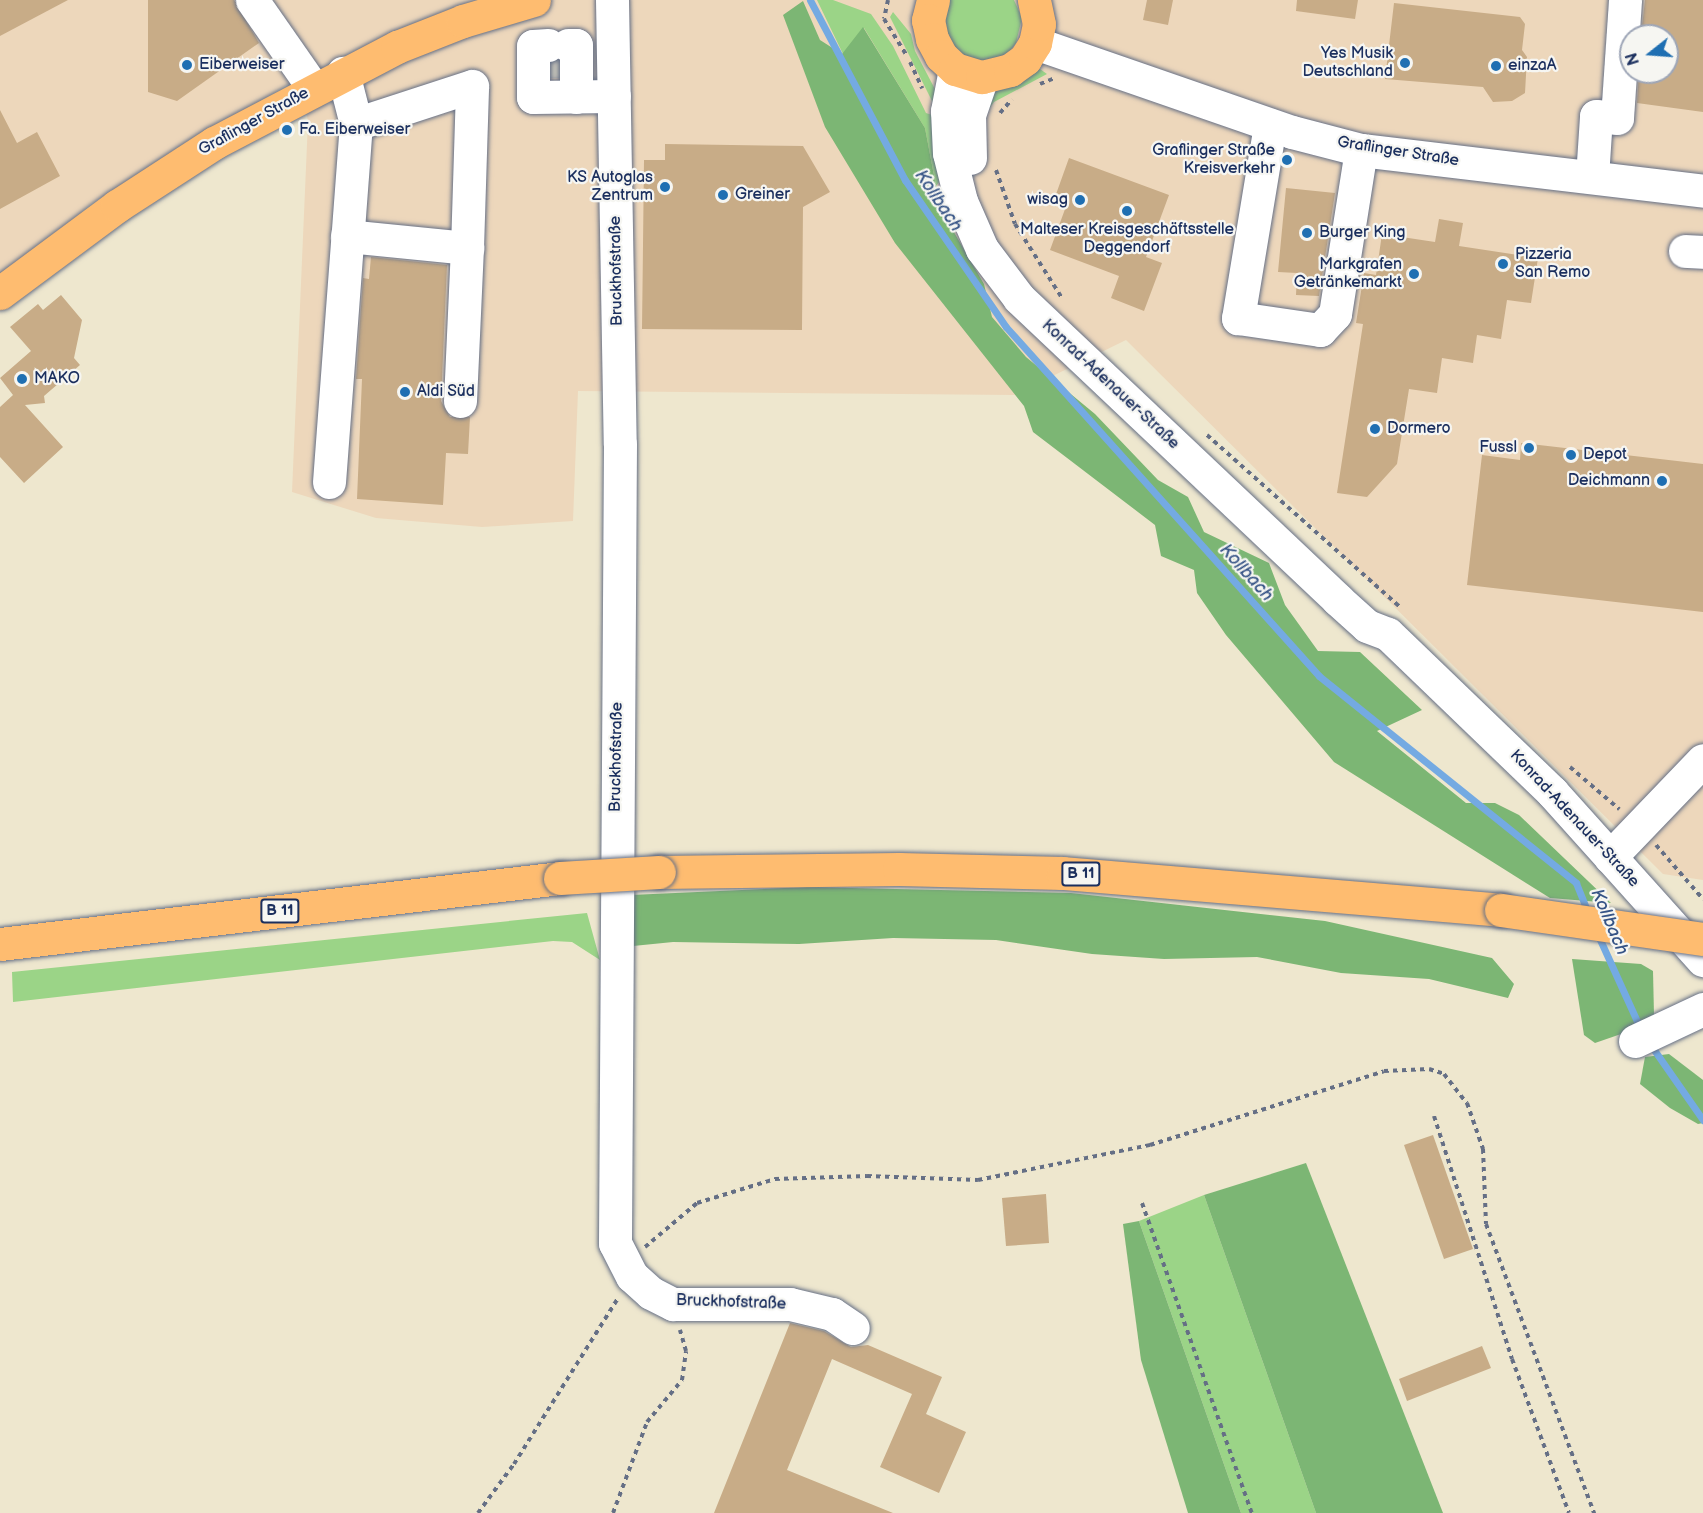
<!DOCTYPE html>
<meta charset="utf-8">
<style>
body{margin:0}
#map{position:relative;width:1703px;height:1513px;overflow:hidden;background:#eee7ce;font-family:"Balsamiq Sans",sans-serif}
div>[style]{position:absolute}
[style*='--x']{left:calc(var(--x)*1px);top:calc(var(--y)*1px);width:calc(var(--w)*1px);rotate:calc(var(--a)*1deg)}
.built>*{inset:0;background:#edd7bb}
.green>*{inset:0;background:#9bd487}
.forest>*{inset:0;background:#7cb674}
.stream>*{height:7px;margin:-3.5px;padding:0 3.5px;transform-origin:3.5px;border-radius:3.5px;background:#74aae2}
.building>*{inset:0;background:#c8ac87}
.minor-tunnel>*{height:33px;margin-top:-16.5px;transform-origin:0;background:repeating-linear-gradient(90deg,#c4c2b8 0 33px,transparent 0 49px)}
.path>*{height:4px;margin-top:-2px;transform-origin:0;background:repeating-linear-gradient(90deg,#656f85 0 4.5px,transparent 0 9px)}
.roads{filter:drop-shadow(0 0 2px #656f85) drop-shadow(0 0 2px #656f85)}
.minor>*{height:33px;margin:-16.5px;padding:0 16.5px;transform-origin:16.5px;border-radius:16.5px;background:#fff}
.major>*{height:33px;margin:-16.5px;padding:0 16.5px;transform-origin:16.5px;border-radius:16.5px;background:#febc70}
.bridges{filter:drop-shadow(0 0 2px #656f85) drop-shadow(0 0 2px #656f85)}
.major-bridge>*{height:33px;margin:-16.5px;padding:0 16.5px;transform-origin:16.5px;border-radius:16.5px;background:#febc70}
.dots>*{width:16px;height:16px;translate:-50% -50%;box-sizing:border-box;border:3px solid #f6f6f2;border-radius:50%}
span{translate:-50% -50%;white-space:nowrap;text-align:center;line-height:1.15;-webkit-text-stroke:4.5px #f6f6f2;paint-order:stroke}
.shield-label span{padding:2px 4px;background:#f6f6f2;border:2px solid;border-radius:4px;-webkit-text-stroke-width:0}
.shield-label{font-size:15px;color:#1b2f5e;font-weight:700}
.poi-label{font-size:16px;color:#1b2f5e}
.right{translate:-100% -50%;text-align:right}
.left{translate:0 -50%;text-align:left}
.street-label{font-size:16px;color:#1b2f5e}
.water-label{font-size:18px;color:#365486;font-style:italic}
.north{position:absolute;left:1619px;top:24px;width:60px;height:60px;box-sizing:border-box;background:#f6f6f2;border:2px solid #9ea6b7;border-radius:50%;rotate:253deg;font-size:16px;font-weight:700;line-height:24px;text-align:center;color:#1b2f5e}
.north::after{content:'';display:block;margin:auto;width:21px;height:27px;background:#1f6fb2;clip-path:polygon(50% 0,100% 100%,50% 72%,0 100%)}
</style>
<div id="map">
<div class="built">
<div style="clip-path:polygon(evenodd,0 0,1703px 0,1703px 880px,1663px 874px,1126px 340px,1014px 395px,578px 391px,573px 521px,482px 527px,376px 518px,292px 492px,308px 121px,298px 78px,92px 203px,0 280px,0 0,1631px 36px,1667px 36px,1667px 72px,1631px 72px,1631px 36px)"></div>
</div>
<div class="green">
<div style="clip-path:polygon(817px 0,833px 0,871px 14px,893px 46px,926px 113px,935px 116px,943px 177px,936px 186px,925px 128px,864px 28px,843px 54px)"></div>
<div style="clip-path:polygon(946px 0,1014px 0,1022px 18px,1016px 43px,1008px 53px,984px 63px,949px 49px,941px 11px)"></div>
<div style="clip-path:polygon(893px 12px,911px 34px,915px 51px,937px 93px,933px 103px,890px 17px)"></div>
<div style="clip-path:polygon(1040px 69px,1047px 74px,994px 102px,985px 114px,990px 93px)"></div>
<div style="clip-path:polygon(587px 913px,600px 960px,572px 942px,553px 941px,13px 1002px,12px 972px)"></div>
<div style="clip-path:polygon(1204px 1195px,1316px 1513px,1241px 1513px,1139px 1221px)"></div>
</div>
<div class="forest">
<div style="clip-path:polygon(803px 1px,820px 40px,842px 54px,863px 27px,925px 128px,936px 186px,951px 227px,984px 284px,992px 317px,1026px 357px,1095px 414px,1158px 480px,1188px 497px,1204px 532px,1269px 563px,1285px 605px,1318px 651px,1360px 652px,1422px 710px,1377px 731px,1466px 803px,1495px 803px,1519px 815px,1611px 903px,1550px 898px,1334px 762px,1226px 635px,1197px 593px,1194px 570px,1161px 556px,1155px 525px,1033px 432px,1024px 406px,895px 243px,825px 127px,783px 15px)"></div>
<div style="clip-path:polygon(807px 887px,1071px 893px,1325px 921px,1492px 958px,1514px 984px,1508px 998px,1429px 979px,1341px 973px,1257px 957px,1164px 959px,1092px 954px,996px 940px,893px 938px,799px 944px,673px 942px,633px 946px,631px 895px)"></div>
<div style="clip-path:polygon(1572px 959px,1641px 964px,1653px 971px,1654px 1015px,1650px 1024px,1595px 1043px,1584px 1035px)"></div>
<div style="clip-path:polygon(1669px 1054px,1703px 1080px,1703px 1123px,1698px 1124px,1670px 1108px,1640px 1084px,1645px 1057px)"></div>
<div style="clip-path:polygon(1306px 1163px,1443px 1513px,1316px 1513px,1204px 1195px)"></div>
<div style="clip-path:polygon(1139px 1221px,1241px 1513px,1188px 1513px,1141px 1360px,1123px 1224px)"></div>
</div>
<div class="stream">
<div style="--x:810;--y:0;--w:204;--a:62.2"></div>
<div style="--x:905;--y:180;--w:178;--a:55.5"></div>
<div style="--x:1006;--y:327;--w:469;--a:48.1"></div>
<div style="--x:1319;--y:676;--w:330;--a:38.8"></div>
<div style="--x:1576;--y:883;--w:31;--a:68"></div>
<div style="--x:1597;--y:933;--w:107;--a:65.6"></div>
<div style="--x:1650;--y:1044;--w:93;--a:55.1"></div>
</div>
<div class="building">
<div style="clip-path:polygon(0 0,68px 0,0 36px)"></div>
<div style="clip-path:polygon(148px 0,234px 0,259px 43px,177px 101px,148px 92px)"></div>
<div style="clip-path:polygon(1147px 0,1173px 0,1168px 25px,1143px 20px)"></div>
<div style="clip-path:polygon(1297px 0,1358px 0,1355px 19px,1296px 11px)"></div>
<div style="clip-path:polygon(1645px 0,1703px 0,1703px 112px,1637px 103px,1639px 72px,1667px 72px,1667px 36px,1641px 36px)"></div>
<div style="clip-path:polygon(1394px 3px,1520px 17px,1525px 24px,1522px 50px,1527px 57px,1525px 93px,1512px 101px,1493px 102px,1483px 87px,1385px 79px)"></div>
<div style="clip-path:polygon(0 110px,17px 143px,37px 132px,60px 176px,0 209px)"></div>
<div style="clip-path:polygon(665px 144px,803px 146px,830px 192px,803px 207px,802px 330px,642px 329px,644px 160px,665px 160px)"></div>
<div style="clip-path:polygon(1069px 158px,1169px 195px,1146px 257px,1162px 263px,1144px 311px,1111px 298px,1119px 276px,1050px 250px,1068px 201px,1055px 197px)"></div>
<div style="clip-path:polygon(1286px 188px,1335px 193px,1319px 296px,1296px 295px,1297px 273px,1278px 272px)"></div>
<div style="clip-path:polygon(1439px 219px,1463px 223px,1459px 246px,1538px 258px,1531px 303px,1507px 300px,1501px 339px,1477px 335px,1473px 363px,1442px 358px,1437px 393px,1409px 389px,1397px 464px,1367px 497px,1337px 493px,1363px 324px,1356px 323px,1364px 273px,1376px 275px,1382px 234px,1435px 242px)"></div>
<div style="clip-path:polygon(371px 257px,447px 265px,441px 401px,450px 417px,470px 417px,468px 454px,446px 453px,443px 505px,357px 499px,362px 379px,356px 379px,363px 278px,369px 279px)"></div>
<div style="clip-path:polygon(61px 295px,82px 320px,74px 358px,80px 365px,44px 396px,45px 403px,25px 405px,63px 447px,24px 483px,0 457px,0 407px,13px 395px,0 378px,31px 351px,10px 327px,38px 304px,43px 310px)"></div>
<div style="clip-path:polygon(1521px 443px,1703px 464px,1703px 612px,1467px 585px,1482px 455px,1520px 460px)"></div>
<div style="clip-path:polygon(1433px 1135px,1473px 1249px,1444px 1259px,1404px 1145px)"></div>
<div style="clip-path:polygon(1046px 1194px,1049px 1243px,1006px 1246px,1002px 1198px)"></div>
<div style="clip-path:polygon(790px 1323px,824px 1331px,851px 1347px,868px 1345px,942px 1377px,926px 1414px,966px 1432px,939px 1493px,880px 1467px,912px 1394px,832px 1359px,787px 1470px,893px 1513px,714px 1513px)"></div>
<div style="clip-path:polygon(1482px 1346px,1491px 1368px,1407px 1401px,1399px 1379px)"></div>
</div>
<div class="minor-tunnel">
<div style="--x:548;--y:61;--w:20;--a:0"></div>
</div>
<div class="path">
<div style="--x:888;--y:0;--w:19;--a:102"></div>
<div style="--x:884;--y:19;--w:44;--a:58.1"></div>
<div style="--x:910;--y:62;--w:29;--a:65"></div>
<div style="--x:1040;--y:84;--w:16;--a:-22"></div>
<div style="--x:1000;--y:113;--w:18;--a:-49"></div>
<div style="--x:996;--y:170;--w:57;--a:70.6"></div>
<div style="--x:1015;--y:224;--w:88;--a:57.6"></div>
<div style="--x:1207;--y:435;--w:260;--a:41.7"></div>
<div style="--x:1570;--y:767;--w:65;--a:40.6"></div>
<div style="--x:1656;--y:845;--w:72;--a:49"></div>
<div style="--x:1434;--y:1116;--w:255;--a:72.2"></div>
<div style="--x:1512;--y:1359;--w:164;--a:69.7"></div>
<div style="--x:1142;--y:1203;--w:329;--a:70.5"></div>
<div style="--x:645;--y:1247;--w:68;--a:-40.2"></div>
<div style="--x:697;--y:1203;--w:82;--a:-17.1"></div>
<div style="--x:775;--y:1179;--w:92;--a:-1.9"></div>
<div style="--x:867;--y:1176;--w:111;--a:2.1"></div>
<div style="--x:978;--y:1180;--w:176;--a:-11.5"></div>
<div style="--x:1150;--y:1145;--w:245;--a:-17.5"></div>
<div style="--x:1384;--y:1071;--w:45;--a:-2.5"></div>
<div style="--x:1429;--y:1069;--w:16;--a:18"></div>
<div style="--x:1444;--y:1074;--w:37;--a:52"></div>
<div style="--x:1467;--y:1103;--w:49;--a:70.8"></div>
<div style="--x:1483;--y:1149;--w:75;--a:87.7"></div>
<div style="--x:1486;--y:1224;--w:309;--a:69.5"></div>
<div style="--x:478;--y:1513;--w:61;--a:-53.7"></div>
<div style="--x:514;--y:1464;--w:194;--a:-57.9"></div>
<div style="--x:613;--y:1513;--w:97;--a:-69.5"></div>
<div style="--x:647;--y:1422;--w:55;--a:-50.2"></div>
<div style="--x:682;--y:1380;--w:29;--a:-82"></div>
<div style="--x:686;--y:1351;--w:22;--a:-106"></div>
</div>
<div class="roads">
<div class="minor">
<div style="--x:252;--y:0;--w:108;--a:55.1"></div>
<div style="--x:612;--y:0;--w:444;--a:89"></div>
<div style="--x:620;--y:444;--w:799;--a:90.36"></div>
<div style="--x:615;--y:1243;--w:37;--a:63"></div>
<div style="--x:632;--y:1276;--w:25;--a:42"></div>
<div style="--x:651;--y:1293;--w:25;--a:27"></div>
<div style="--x:673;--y:1304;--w:117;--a:0"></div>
<div style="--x:790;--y:1304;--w:43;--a:13.4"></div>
<div style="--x:832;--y:1314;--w:25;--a:34"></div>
<div style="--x:1035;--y:43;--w:272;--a:19.1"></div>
<div style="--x:1292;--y:132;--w:71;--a:14.6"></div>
<div style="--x:1361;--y:150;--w:344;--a:6.8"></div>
<div style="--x:548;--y:45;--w:15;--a:176"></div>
<div style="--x:533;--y:46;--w:51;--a:90"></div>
<div style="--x:533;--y:97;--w:81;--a:-0.7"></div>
<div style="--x:568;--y:45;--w:8;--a:0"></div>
<div style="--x:576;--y:45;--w:52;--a:90"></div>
<div style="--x:955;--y:69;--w:43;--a:100.8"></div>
<div style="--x:947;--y:111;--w:42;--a:87.3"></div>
<div style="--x:949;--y:153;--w:49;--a:76"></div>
<div style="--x:961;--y:201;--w:52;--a:66.4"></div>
<div style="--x:982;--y:249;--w:61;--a:52.9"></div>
<div style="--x:1019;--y:298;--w:438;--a:43.4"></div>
<div style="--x:1337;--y:599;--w:40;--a:42"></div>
<div style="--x:1367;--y:626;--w:22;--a:21"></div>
<div style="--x:1388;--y:634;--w:228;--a:43.9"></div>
<div style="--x:1552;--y:792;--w:226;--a:48.1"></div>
<div style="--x:1270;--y:125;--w:196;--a:99.4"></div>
<div style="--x:1238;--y:318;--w:83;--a:8.3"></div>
<div style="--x:1320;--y:330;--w:22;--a:-47"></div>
<div style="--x:1335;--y:314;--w:166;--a:-81"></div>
<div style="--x:970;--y:158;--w:43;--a:-91.3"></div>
<div style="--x:969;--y:115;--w:40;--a:-71.1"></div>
<div style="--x:1592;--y:177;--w:61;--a:-86.2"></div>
<div style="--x:1596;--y:116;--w:21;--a:5"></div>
<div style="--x:1617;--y:118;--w:118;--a:-86.1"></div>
<div style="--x:347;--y:236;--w:121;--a:5.7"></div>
<div style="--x:467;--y:248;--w:162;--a:-88.2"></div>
<div style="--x:472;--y:86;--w:122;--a:161.9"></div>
<div style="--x:1685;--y:251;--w:18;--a:3"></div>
<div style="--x:460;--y:401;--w:153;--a:-87.4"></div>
<div style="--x:329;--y:482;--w:359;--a:-85.7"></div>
<div style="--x:356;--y:124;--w:53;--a:-104.3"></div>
<div style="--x:1610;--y:857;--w:134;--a:-46.2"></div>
<div style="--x:1635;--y:1041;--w:75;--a:-25.2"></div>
</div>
<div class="major">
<div style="--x:933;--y:0;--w:21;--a:104"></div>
<div style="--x:928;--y:20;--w:19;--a:78"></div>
<div style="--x:932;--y:39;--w:19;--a:62"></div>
<div style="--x:941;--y:56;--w:19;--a:43"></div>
<div style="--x:955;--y:69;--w:28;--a:17"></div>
<div style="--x:982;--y:77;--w:29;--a:-14"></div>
<div style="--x:1010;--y:70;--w:19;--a:-36"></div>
<div style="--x:1025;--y:59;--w:19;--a:-58"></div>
<div style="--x:1035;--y:43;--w:19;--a:-78"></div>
<div style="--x:1039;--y:24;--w:25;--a:-102"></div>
<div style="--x:0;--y:293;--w:146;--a:-36.6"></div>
<div style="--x:117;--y:206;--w:116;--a:-33"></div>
<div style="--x:214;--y:143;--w:207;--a:-27.7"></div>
<div style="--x:397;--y:47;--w:71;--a:-21.5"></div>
<div style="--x:463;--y:21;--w:74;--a:-16.5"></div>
<div style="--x:659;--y:872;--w:240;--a:-0.7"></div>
<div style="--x:899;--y:869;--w:164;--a:1.4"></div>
<div style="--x:1063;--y:873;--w:440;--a:4.8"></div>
<div style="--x:0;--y:944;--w:564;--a:-6.72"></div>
</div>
</div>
<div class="bridges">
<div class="major-bridge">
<div style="--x:560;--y:878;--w:99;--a:-3.5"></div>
<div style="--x:1501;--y:910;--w:204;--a:8.2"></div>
</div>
</div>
<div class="dots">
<div style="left:1405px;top:63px;background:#1f6fb2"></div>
<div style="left:187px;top:65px;background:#1f6fb2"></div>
<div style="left:1496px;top:66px;background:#1f6fb2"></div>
<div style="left:287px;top:130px;background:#1f6fb2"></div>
<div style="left:1287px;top:160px;background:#1f6fb2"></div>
<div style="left:665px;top:187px;background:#1f6fb2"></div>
<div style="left:723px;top:195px;background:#1f6fb2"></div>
<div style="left:1080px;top:200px;background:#1f6fb2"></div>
<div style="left:1127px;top:211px;background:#1f6fb2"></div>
<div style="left:1307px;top:233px;background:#1f6fb2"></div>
<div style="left:1503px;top:264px;background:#1f6fb2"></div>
<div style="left:1414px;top:274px;background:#1f6fb2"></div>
<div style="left:22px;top:379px;background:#1f6fb2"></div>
<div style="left:405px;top:392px;background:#1f6fb2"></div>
<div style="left:1375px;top:429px;background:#1f6fb2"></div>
<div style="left:1529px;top:448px;background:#1f6fb2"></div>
<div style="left:1571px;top:455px;background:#1f6fb2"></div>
<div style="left:1662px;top:481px;background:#1f6fb2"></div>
</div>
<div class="shield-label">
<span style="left:1081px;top:874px">B 11</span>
<span style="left:280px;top:911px">B 11</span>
</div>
<div class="poi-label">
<span class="right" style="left:1393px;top:63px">Yes Musik<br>Deutschland</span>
<span class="left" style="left:199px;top:65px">Eiberweiser</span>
<span class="left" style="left:1508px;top:66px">einzaA</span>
<span class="left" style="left:299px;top:130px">Fa. Eiberweiser</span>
<span class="right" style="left:1275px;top:160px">Graflinger Straße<br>Kreisverkehr</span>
<span class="right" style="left:653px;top:187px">KS Autoglas<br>Zentrum</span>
<span class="left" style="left:735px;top:195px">Greiner</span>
<span class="right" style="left:1068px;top:200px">wisag</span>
<span style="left:1127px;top:239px">Malteser Kreisgeschäftsstelle<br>Deggendorf</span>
<span class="left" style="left:1319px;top:233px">Burger King</span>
<span class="left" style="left:1515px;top:264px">Pizzeria<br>San Remo</span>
<span class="right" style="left:1402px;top:274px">Markgrafen<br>Getränkemarkt</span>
<span class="left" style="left:34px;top:379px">MAKO</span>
<span class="left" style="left:417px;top:392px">Aldi Süd</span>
<span class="left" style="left:1387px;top:429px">Dormero</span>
<span class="right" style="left:1517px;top:448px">Fussl</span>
<span class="left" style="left:1583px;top:455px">Depot</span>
<span class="right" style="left:1650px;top:481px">Deichmann</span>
</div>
<div class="street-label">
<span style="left:254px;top:122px;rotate:-29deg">Graflinger Straße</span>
<span style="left:1398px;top:152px;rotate:9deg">Graflinger Straße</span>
<span style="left:617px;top:271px;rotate:-91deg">Bruckhofstraße</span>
<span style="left:1110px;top:385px;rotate:43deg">Konrad-Adenauer-Straße</span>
<span style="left:617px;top:757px;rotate:-89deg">Bruckhofstraße</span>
<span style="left:1574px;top:819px;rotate:47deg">Konrad-Adenauer-Straße</span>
<span style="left:731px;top:1303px;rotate:2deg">Bruckhofstraße</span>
</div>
<div class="water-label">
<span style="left:938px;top:201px;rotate:56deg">Kollbach</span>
<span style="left:1246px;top:573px;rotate:48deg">Kollbach</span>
<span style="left:1609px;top:922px;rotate:67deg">Kollbach</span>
</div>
<div class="north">N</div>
</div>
